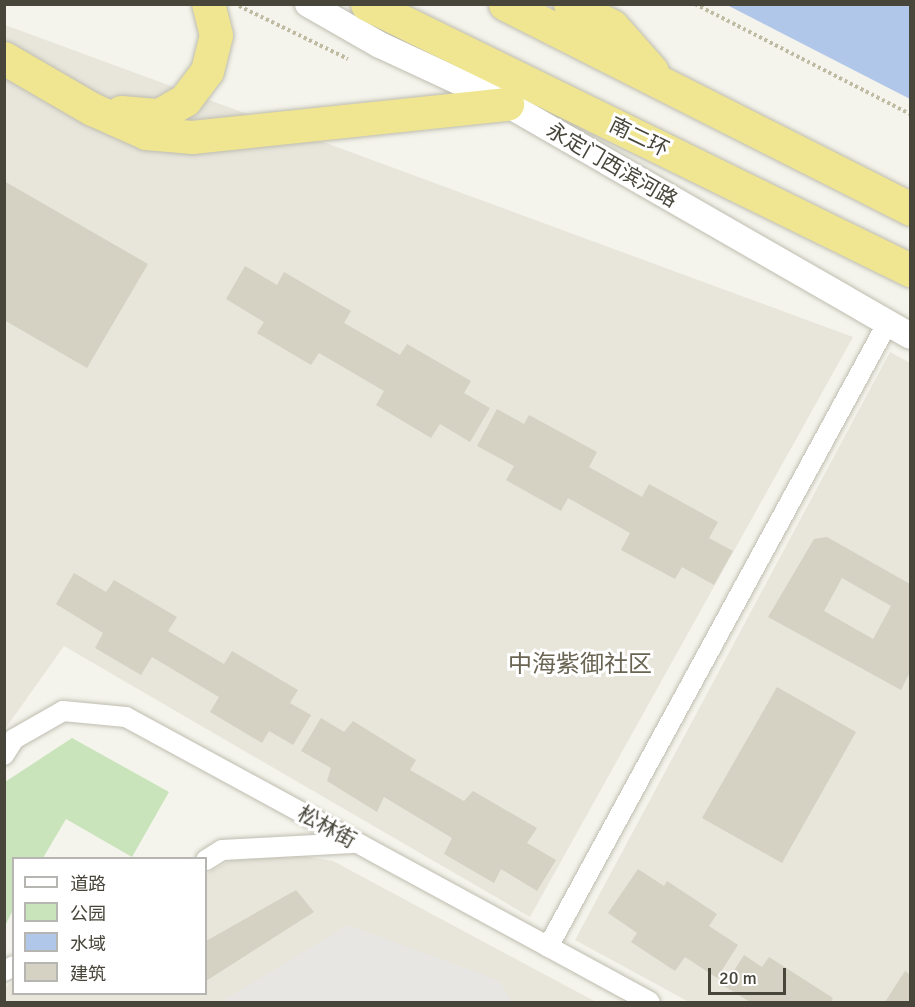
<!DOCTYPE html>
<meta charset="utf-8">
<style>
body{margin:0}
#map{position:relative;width:915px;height:1007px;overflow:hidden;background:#f4f4ec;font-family:Signika,"Noto Sans SC",sans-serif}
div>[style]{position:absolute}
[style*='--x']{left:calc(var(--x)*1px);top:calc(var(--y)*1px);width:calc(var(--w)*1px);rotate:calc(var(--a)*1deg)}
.residential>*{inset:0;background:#e8e6db}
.green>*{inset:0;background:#c9e4ba}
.parking>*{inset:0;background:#e7e6e3}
.water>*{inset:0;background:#b1c7e9}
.building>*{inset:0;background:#d5d1c3}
.path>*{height:4px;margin-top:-2px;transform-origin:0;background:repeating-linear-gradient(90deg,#bfbba3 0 3px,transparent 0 6px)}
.roads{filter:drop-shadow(0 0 2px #bfbdb0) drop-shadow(0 0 2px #bfbdb0)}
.minor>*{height:20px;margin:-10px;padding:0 10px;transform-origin:10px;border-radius:10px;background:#fff}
.tertiary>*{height:26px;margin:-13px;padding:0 13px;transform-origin:13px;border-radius:13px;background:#fff}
.trunk>*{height:33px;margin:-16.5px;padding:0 16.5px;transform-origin:16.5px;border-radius:16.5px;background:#f0e692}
span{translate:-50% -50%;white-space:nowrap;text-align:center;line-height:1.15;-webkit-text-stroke:6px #fff;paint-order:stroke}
.street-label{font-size:21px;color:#48463b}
.quarter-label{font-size:24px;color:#6a6553}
.frame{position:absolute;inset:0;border:6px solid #48463b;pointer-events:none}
.legend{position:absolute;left:12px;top:857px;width:195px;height:138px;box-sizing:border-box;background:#fff;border:2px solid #b6b5b1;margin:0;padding:8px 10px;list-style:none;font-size:18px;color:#48463b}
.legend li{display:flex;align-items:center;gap:12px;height:30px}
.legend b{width:30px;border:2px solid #b6b5b1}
.scale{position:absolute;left:708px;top:968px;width:78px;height:27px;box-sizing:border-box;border:3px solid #48463b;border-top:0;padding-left:8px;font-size:18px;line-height:21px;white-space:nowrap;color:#48463b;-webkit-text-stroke:4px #fff;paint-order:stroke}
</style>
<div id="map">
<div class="residential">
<div style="clip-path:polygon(5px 25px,853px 337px,530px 917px,64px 646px,5px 729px)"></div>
<div style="clip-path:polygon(890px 352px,910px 363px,910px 1002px,689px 1002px,575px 940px)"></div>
<div style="clip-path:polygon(275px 851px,333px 861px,596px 1002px,5px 1002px,4px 988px,13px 982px,14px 994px,206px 994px,206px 874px,231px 860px)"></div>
</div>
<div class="green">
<div style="clip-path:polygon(72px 738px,169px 792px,132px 857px,66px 819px,43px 858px,14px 858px,13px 910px,5px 926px,5px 782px)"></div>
</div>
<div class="parking">
<div style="clip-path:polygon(348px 925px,500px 981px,511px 1002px,221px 1002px)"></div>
</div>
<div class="water">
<div style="clip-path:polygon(727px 5px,910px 5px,910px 99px)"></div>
</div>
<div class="building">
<div style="clip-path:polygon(4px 181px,148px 264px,87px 368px,4px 320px)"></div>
<div style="clip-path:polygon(245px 266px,277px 285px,284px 272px,351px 311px,344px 323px,400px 355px,407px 344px,471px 381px,464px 393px,490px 408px,470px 442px,440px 424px,431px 438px,376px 405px,384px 391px,319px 353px,311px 365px,257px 333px,264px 322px,226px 299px)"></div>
<div style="clip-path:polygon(497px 409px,524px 424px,529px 415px,597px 452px,589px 467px,642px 497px,649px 484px,718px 522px,709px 538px,733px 551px,714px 585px,682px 567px,675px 579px,621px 550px,630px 533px,568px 498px,561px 511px,506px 480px,514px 466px,477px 446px)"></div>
<div style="clip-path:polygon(evenodd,827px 537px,910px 584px,910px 672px,901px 690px,768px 617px,814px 539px,827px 537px,842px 578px,891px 606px,873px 639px,824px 611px,842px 578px)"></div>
<div style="clip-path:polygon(74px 573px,106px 592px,114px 580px,177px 617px,168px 631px,224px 664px,232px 651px,298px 690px,290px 703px,311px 715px,293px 745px,269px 731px,262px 743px,210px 712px,219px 697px,152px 657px,141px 675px,95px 648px,103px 633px,56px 604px)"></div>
<div style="clip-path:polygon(777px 687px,856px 732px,782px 863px,702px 818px)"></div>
<div style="clip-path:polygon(321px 718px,344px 732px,353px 721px,416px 760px,410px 770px,464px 801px,473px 791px,537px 828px,527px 843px,556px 860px,537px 891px,501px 869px,494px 883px,444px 854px,452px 838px,384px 797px,377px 812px,327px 781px,331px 768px,301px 751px)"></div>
<div style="clip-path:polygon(638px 869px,664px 886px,667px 881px,717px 914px,709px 926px,738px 945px,717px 978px,685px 957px,675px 971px,631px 942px,637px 933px,608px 913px)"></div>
<div style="clip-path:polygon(296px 890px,314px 912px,206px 981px,206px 941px)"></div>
<div style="clip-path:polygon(744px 955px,762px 967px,769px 957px,833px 998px,831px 1002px,750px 1002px,724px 986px)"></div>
<div style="clip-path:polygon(905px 971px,910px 975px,910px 1002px,885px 1002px)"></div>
</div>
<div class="path">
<div style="--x:695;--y:4;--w:242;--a:27.1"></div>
<div style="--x:239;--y:6;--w:121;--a:25.9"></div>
</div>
<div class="roads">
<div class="minor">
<div style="--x:4;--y:755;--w:19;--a:-58"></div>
<div style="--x:14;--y:739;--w:56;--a:-29.7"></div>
<div style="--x:63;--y:711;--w:63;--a:5.4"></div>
<div style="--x:126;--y:717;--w:596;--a:28.54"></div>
<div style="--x:206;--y:860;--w:19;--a:-32"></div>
<div style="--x:222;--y:850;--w:131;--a:-3.1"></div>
<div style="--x:548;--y:947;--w:709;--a:-61.45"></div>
<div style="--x:4;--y:971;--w:11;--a:-27"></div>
</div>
<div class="tertiary">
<div style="--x:308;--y:4;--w:83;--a:29.7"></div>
<div style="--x:380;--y:45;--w:140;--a:24.9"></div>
<div style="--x:507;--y:104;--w:465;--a:29.9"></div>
</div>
<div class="trunk">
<div style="--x:367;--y:4;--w:605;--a:26.1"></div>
<div style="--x:505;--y:4;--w:454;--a:26.8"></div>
<div style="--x:570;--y:4;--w:47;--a:27.6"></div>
<div style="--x:612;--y:26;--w:60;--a:48.4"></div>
<div style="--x:4;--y:58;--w:102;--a:30.1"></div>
<div style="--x:92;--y:109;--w:59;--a:24"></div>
<div style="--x:146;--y:133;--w:46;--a:5"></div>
<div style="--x:192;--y:137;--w:317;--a:-6"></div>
<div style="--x:121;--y:112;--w:38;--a:5"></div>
<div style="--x:159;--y:115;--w:30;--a:-30"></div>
<div style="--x:185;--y:100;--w:36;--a:-53"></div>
<div style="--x:207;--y:71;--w:37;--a:-76"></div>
<div style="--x:216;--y:35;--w:32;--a:-104"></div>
</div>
</div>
<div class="street-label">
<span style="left:639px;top:137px;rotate:26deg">南二环</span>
<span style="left:612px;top:165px;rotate:30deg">永定门西滨河路</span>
<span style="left:327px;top:827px;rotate:29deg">松林街</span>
</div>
<div class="quarter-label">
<span style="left:580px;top:665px">中海紫御社区</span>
</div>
<div class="frame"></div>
<ul class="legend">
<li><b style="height:8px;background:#fff"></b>道路</li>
<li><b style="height:16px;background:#c9e4ba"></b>公园</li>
<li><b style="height:16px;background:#b1c7e9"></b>水域</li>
<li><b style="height:16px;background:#d5d1c3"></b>建筑</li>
</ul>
<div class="scale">20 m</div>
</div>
